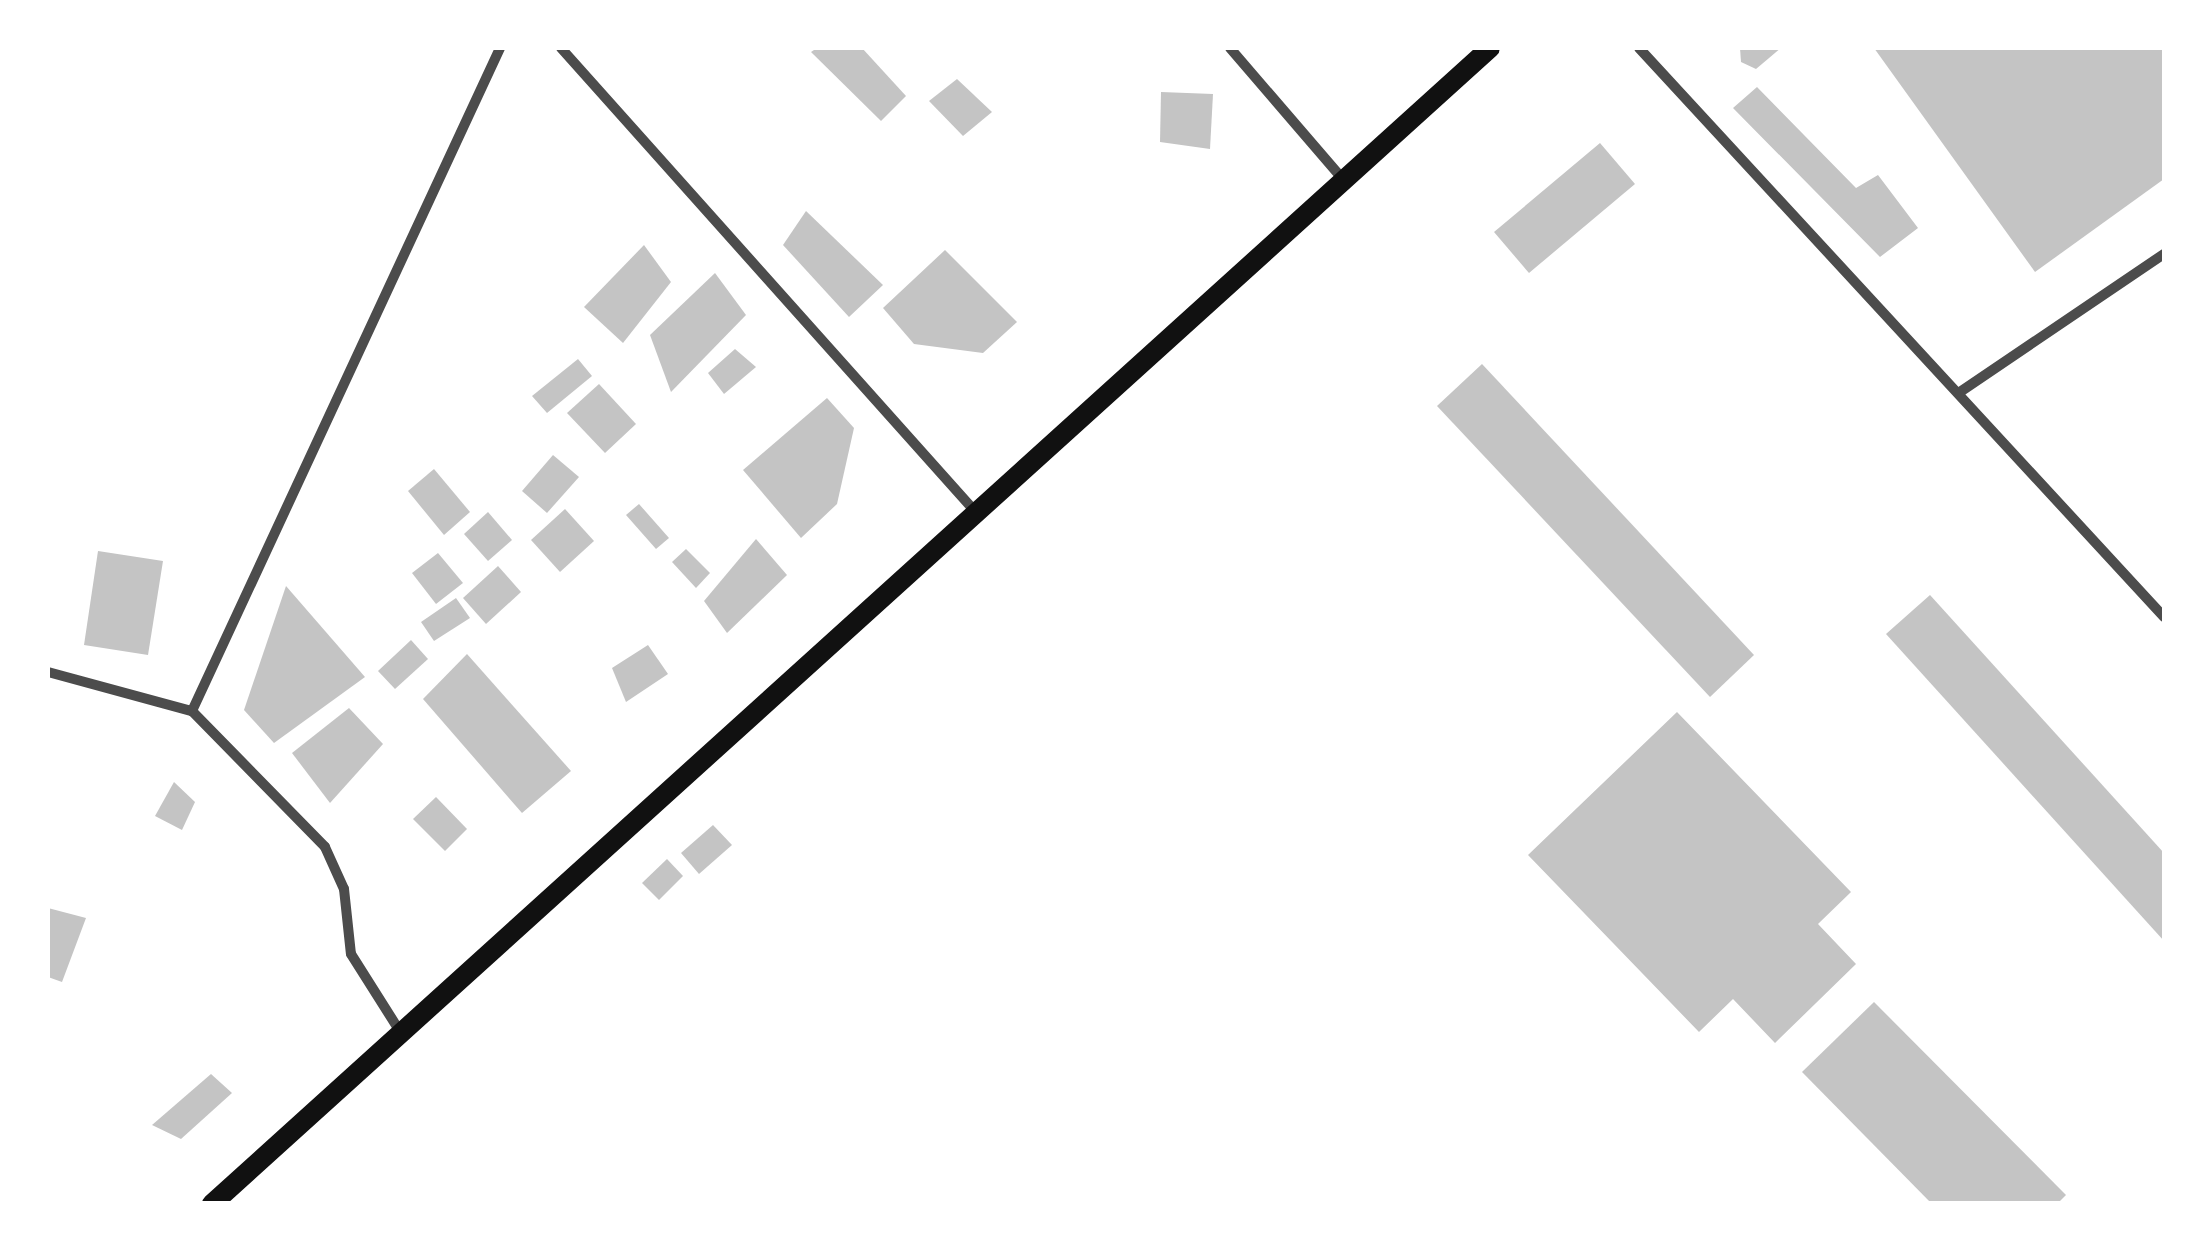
<!DOCTYPE html>
<style>
body{margin:0}
#map{position:relative;width:2212px;height:1251px;overflow:hidden;background:#fff;font-family:Lato,sans-serif}
div>[style]{position:absolute}
[style*='--x']{left:calc(var(--x)*1px);top:calc(var(--y)*1px);width:calc(var(--w)*1px);rotate:calc(var(--a)*1deg)}
.building>*{inset:0;background:#c4c4c4}
.minor>*{height:10px;margin:-5px;padding:0 5px;transform-origin:5px;border-radius:5px;background:#4c4c4c}
.secondary>*{height:20px;margin:-10px;padding:0 10px;transform-origin:10px;border-radius:10px;background:#111}
span{translate:-50% -50%;white-space:nowrap;text-align:center;line-height:1.15;-webkit-text-stroke:8px #fff;paint-order:stroke}
.frame{position:absolute;inset:0;border:50px solid #fff;pointer-events:none}
</style>
<div id="map">
<div class="building">
<div style="clip-path:polygon(817px 48px,862px 48px,906px 96px,881px 121px,811px 52px)"></div>
<div style="clip-path:polygon(1740px 48px,1781px 48px,1756px 69px,1741px 62px)"></div>
<div style="clip-path:polygon(1874px 48px,2164px 48px,2164px 179px,2035px 272px)"></div>
<div style="clip-path:polygon(957px 79px,992px 112px,963px 136px,929px 101px)"></div>
<div style="clip-path:polygon(1757px 87px,1856px 188px,1878px 175px,1918px 228px,1880px 257px,1733px 108px)"></div>
<div style="clip-path:polygon(1161px 92px,1213px 94px,1210px 149px,1160px 142px)"></div>
<div style="clip-path:polygon(1600px 143px,1635px 184px,1529px 273px,1494px 232px)"></div>
<div style="clip-path:polygon(806px 211px,883px 285px,849px 317px,783px 245px)"></div>
<div style="clip-path:polygon(644px 245px,671px 282px,623px 343px,584px 307px)"></div>
<div style="clip-path:polygon(945px 250px,1017px 322px,983px 353px,914px 344px,883px 308px)"></div>
<div style="clip-path:polygon(715px 273px,746px 315px,671px 392px,650px 335px)"></div>
<div style="clip-path:polygon(735px 349px,756px 367px,724px 394px,708px 373px)"></div>
<div style="clip-path:polygon(578px 359px,592px 376px,547px 413px,532px 396px)"></div>
<div style="clip-path:polygon(1482px 364px,1754px 655px,1710px 697px,1437px 406px)"></div>
<div style="clip-path:polygon(599px 384px,636px 424px,605px 453px,567px 413px)"></div>
<div style="clip-path:polygon(827px 398px,854px 428px,837px 504px,801px 538px,743px 470px)"></div>
<div style="clip-path:polygon(553px 455px,579px 477px,547px 513px,522px 491px)"></div>
<div style="clip-path:polygon(434px 469px,470px 512px,444px 535px,408px 491px)"></div>
<div style="clip-path:polygon(639px 504px,669px 538px,656px 549px,626px 515px)"></div>
<div style="clip-path:polygon(565px 509px,594px 541px,560px 572px,531px 540px)"></div>
<div style="clip-path:polygon(488px 512px,512px 540px,488px 561px,464px 534px)"></div>
<div style="clip-path:polygon(756px 539px,787px 575px,727px 633px,704px 601px)"></div>
<div style="clip-path:polygon(686px 549px,710px 573px,696px 588px,672px 562px)"></div>
<div style="clip-path:polygon(98px 551px,163px 561px,148px 655px,84px 645px)"></div>
<div style="clip-path:polygon(438px 553px,463px 583px,436px 604px,412px 573px)"></div>
<div style="clip-path:polygon(498px 566px,521px 592px,486px 624px,463px 598px)"></div>
<div style="clip-path:polygon(286px 586px,365px 677px,274px 743px,244px 710px)"></div>
<div style="clip-path:polygon(1930px 595px,2164px 853px,2164px 941px,1886px 634px)"></div>
<div style="clip-path:polygon(456px 598px,470px 618px,434px 641px,421px 622px)"></div>
<div style="clip-path:polygon(411px 640px,428px 659px,395px 689px,378px 671px)"></div>
<div style="clip-path:polygon(648px 645px,668px 674px,626px 702px,612px 668px)"></div>
<div style="clip-path:polygon(467px 654px,571px 771px,522px 813px,423px 699px)"></div>
<div style="clip-path:polygon(349px 708px,383px 744px,330px 803px,292px 753px)"></div>
<div style="clip-path:polygon(1677px 712px,1851px 892px,1818px 924px,1856px 964px,1775px 1043px,1733px 999px,1699px 1032px,1528px 855px)"></div>
<div style="clip-path:polygon(174px 782px,195px 802px,182px 830px,155px 816px)"></div>
<div style="clip-path:polygon(436px 797px,467px 829px,445px 851px,413px 819px)"></div>
<div style="clip-path:polygon(713px 825px,732px 845px,699px 874px,681px 853px)"></div>
<div style="clip-path:polygon(667px 859px,683px 876px,659px 900px,642px 883px)"></div>
<div style="clip-path:polygon(48px 908px,86px 918px,62px 982px,48px 977px)"></div>
<div style="clip-path:polygon(1874px 1002px,2066px 1195px,2057px 1204px,1932px 1204px,1802px 1072px)"></div>
<div style="clip-path:polygon(211px 1074px,232px 1093px,181px 1139px,152px 1125px)"></div>
</div>
<div class="minor">
<div style="--x:561;--y:48;--w:617;--a:48.22"></div>
<div style="--x:1230;--y:48;--w:169;--a:49.3"></div>
<div style="--x:1639;--y:48;--w:774;--a:47.3"></div>
<div style="--x:1960;--y:392;--w:246;--a:-34.1"></div>
<div style="--x:48;--y:672;--w:149;--a:15.2"></div>
<div style="--x:192;--y:711;--w:190;--a:45.6"></div>
<div style="--x:325;--y:847;--w:46;--a:65.7"></div>
<div style="--x:344;--y:889;--w:65;--a:83.9"></div>
<div style="--x:351;--y:954;--w:93;--a:57.7"></div>
<div style="--x:192;--y:711;--w:731;--a:-65.08"></div>
</div>
<div class="secondary">
<div style="--x:212;--y:1204;--w:1723;--a:-42.13"></div>
</div>
<div class="frame"></div>
</div>
